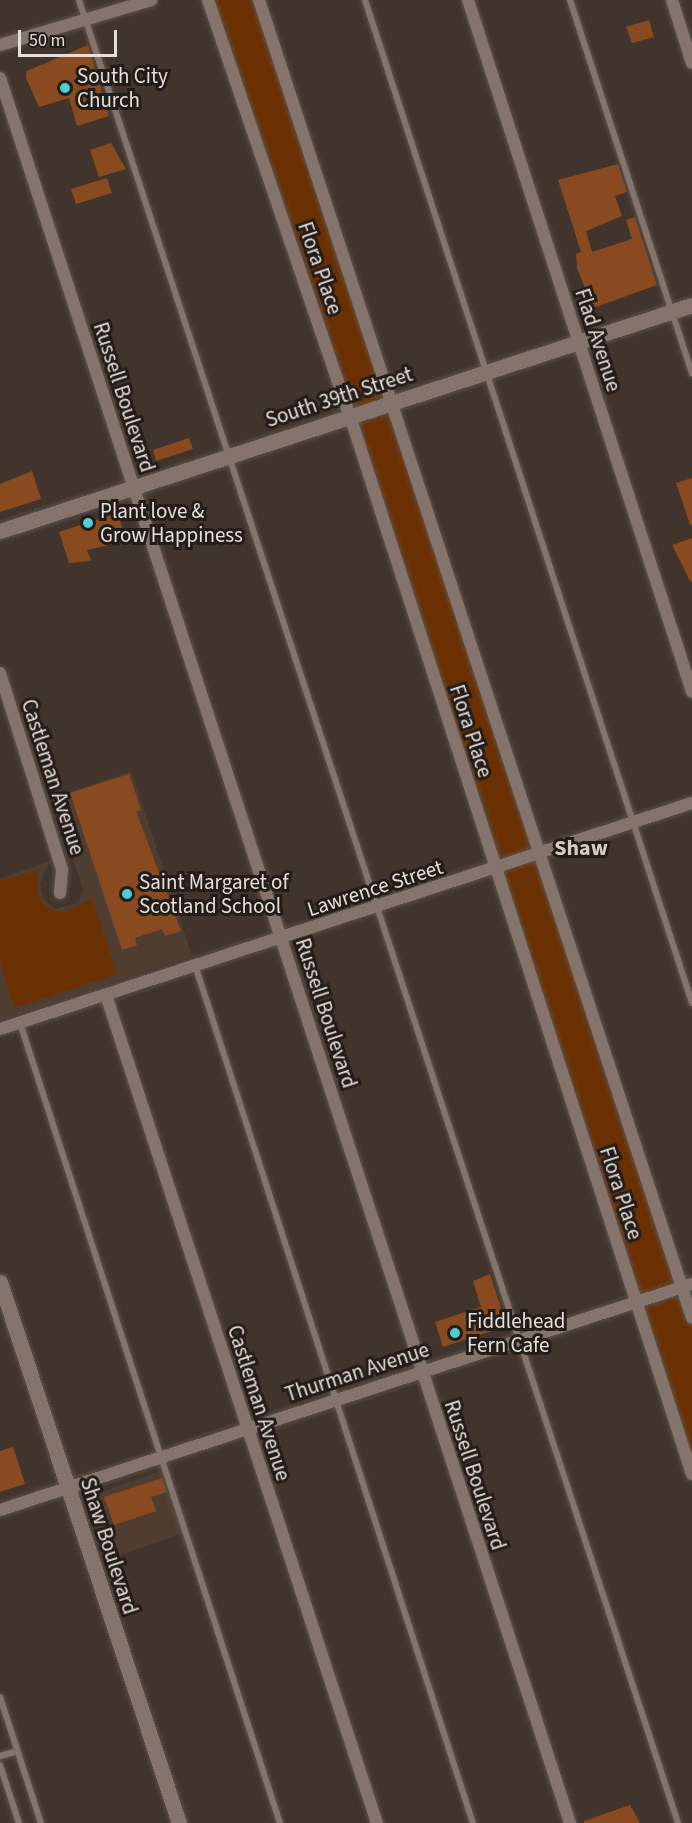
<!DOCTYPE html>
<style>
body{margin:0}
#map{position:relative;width:692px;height:1823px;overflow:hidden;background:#41342d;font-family:"Source Sans 3",sans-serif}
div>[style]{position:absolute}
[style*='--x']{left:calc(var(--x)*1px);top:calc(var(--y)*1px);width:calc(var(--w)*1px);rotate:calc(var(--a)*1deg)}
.built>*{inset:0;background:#503d32}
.green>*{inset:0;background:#6b3001}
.building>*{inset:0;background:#8a4a1f}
.roads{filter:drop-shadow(0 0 2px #5d524c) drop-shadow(0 0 2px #5d524c)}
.service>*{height:6px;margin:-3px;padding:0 3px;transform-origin:3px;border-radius:3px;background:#84746c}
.minor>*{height:12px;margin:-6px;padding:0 6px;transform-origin:6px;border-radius:6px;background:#84746c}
.tertiary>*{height:15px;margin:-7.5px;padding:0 7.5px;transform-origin:7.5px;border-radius:7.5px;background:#84746c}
.dots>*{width:16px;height:16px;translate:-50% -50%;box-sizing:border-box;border:3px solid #231d1a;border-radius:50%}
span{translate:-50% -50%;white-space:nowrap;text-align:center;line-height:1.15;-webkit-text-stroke:6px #231d1a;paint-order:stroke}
.poi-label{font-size:21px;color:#e7ded9}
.left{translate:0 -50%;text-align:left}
.street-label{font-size:21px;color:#e7ded9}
.neighbourhood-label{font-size:22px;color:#dbcac1;font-weight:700}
.scale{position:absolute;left:18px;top:30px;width:99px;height:27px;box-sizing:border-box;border:3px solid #e7ded9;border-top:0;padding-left:8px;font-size:18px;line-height:21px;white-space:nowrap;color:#e7ded9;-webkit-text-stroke:4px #231d1a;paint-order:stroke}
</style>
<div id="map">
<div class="built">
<div style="clip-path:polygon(131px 771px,192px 956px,0 1020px,0 879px,50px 861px,40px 884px,44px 900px,56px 909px,79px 902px,83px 889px,53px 798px)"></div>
<div style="clip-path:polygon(163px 1470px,183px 1533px,106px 1560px,89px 1496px)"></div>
</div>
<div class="green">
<div style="clip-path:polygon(208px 0,259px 0,692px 1318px,692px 1474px)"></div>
<div style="clip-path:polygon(37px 870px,37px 894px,46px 908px,65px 913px,92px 898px,117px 974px,14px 1008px,0 962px,0 881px)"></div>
</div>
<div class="building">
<div style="clip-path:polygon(649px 20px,654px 37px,632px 43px,626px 27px)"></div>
<div style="clip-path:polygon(88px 45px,109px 116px,77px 126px,69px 98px,39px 107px,26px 78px,27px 71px)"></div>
<div style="clip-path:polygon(111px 143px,126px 169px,99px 177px,90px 150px)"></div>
<div style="clip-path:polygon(618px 164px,627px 192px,615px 196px,622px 216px,586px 231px,592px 252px,632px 239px,626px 220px,635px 217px,657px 285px,593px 308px,577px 268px,576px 254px,581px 252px,558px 180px)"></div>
<div style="clip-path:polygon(107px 178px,112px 193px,76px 204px,71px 189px)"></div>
<div style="clip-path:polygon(189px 438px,193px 449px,156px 461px,153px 450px)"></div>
<div style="clip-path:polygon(32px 471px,41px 499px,0 512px,0 484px)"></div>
<div style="clip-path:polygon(692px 478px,692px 525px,690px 525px,676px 483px)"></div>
<div style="clip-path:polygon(118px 513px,126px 541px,87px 550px,91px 561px,69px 563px,59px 532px)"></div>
<div style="clip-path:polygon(692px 538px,692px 581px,690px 581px,672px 545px)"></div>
<div style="clip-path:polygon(129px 774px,141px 810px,136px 811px,181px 931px,165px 936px,162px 929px,135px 938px,137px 945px,122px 950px,70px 793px)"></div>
<div style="clip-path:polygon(490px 1274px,507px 1326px,443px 1347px,435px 1322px,481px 1307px,473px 1281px)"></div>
<div style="clip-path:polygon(13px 1447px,25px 1484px,0 1492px,0 1451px)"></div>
<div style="clip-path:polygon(162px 1478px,167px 1492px,151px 1497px,156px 1511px,114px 1525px,104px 1497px)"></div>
<div style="clip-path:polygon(630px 1805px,640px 1823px,584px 1823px,584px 1821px)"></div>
</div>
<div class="roads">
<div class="service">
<div style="--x:79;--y:0;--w:1919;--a:71.81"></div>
<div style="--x:365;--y:0;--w:1055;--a:71.94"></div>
<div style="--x:570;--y:0;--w:393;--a:71.9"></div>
<div style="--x:195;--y:965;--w:902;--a:72.05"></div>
<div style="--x:20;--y:1023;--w:841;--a:72"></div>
<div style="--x:0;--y:1697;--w:133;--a:72"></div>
<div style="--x:0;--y:1756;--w:18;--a:-16"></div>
<div style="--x:0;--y:1765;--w:61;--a:71.9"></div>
</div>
<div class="minor">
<div style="--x:208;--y:0;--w:440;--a:71.2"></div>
<div style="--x:350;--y:416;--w:1112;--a:72.09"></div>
<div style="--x:259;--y:0;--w:1387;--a:71.81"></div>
<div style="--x:468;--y:0;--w:727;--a:72.06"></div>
<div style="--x:672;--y:0;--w:66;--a:72.4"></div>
<div style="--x:0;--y:45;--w:158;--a:-16.6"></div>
<div style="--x:0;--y:78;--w:1836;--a:71.91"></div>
<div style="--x:0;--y:673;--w:207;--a:72.5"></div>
<div style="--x:62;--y:870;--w:23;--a:95"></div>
<div style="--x:106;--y:995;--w:871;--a:71.88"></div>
<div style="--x:0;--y:1029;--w:728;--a:-18.09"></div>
<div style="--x:0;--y:1510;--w:728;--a:-18.09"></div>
</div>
<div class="tertiary">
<div style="--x:0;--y:531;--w:728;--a:-18.09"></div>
<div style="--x:0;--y:1282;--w:570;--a:71.69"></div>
</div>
</div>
<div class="dots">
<div style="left:65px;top:88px;background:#51ccd3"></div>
<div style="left:88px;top:523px;background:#51ccd3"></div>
<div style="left:127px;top:894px;background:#51ccd3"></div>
<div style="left:455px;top:1333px;background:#51ccd3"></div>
</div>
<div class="poi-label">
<span class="left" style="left:77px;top:88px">South City<br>Church</span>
<span class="left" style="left:100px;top:523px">Plant love &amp;<br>Grow Happiness</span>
<span class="left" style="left:139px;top:894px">Saint Margaret of<br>Scotland School</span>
<span class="left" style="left:467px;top:1333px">Fiddlehead<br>Fern Cafe</span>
</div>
<div class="street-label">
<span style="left:320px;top:268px;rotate:71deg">Flora Place</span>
<span style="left:598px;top:340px;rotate:72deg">Flad Avenue</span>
<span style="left:124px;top:397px;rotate:72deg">Russell Boulevard</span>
<span style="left:339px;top:397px;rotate:-18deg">South 39th Street</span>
<span style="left:471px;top:731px;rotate:72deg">Flora Place</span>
<span style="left:53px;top:777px;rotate:72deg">Castleman Avenue</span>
<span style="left:375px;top:888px;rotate:-18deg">Lawrence Street</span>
<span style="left:326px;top:1013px;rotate:72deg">Russell Boulevard</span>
<span style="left:621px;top:1193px;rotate:72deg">Flora Place</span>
<span style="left:357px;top:1372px;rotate:-18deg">Thurman Avenue</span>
<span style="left:259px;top:1403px;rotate:72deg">Castleman Avenue</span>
<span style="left:475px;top:1475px;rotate:72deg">Russell Boulevard</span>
<span style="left:109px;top:1546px;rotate:72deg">Shaw Boulevard</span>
</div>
<div class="neighbourhood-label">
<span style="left:581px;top:849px">Shaw</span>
</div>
<div class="scale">50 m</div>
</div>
